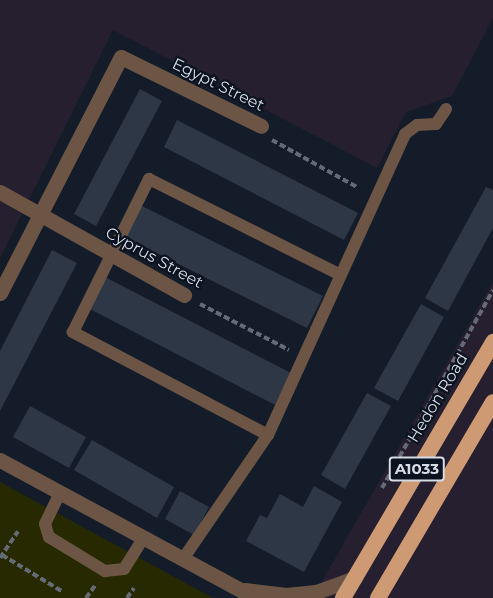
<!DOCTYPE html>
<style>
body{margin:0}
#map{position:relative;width:493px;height:598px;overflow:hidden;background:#141c2a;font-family:Montserrat,sans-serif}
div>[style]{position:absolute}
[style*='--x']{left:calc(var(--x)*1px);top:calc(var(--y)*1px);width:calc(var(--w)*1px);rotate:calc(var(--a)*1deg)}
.industrial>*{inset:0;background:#261f2f}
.green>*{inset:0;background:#272a00}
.building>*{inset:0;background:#2e3746}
.path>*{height:4px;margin-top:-2px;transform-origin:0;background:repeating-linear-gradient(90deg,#646b77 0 6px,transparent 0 9px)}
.service>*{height:12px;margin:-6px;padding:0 6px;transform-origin:6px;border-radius:6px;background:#6c5545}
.minor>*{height:15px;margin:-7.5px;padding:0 7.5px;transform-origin:7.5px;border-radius:7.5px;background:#6c5545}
.trunk>*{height:16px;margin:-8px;padding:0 8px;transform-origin:8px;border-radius:8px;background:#ce9a74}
span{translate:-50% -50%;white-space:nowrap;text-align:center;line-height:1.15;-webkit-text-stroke:4.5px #0b1320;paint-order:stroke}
.shield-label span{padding:2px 4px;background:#0b1320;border:2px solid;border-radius:4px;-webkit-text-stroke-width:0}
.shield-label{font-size:15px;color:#d6dce5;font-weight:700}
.street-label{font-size:16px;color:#d6dce5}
</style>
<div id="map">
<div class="industrial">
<div style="clip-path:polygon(0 0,493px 0,493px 18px,452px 96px,406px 112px,377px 168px,113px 30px,0 258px)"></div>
<div style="clip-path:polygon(493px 282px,493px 598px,312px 598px,316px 592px)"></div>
</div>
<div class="green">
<div style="clip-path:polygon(0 482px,213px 598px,0 598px)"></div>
</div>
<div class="building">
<div style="clip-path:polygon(140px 89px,162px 101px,96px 226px,74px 214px)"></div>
<div style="clip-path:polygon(177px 120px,358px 213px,344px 240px,164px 147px)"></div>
<div style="clip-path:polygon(486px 187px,493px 190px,493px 228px,448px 311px,425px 298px)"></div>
<div style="clip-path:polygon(140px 205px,323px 296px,307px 328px,124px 237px)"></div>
<div style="clip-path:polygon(52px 250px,77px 263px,0 411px,0 351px)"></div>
<div style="clip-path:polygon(105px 277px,291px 373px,275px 405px,88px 308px)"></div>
<div style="clip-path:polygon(421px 304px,444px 317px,398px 401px,374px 388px)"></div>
<div style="clip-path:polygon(367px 393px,391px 406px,345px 489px,321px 475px)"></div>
<div style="clip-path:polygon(30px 406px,86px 437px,69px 468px,13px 437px)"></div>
<div style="clip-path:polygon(92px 440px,174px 487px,157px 518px,74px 470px)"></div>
<div style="clip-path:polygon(314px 486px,342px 502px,304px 572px,246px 541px,260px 515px,267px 518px,280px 494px,303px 507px)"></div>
<div style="clip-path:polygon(180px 491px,209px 507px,194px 535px,165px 519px)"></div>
</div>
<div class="path">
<div style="--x:272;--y:140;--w:97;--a:28.9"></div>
<div style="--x:200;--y:304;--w:100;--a:27.3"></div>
<div style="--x:382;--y:488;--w:227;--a:-60.7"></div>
<div style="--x:2;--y:555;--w:71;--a:31.2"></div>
<div style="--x:0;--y:558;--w:32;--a:-56"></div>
<div style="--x:86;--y:598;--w:17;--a:-54"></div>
<div style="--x:127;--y:598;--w:12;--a:-55"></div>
</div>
<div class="service">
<div style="--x:268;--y:435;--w:221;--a:-152.2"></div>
<div style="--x:73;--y:332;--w:171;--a:-63.6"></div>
<div style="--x:149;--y:179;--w:212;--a:26.6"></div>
<div style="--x:60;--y:493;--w:34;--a:116"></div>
<div style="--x:45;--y:524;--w:14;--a:73"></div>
<div style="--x:49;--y:537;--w:66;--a:31.3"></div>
<div style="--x:105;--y:571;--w:19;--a:-6"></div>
<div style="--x:124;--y:569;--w:36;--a:-58"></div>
<div style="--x:183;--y:559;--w:150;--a:-55.6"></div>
<div style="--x:268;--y:435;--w:331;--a:-65.5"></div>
<div style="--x:405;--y:134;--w:15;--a:-37"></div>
<div style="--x:417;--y:125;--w:19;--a:-3"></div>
<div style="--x:436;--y:124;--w:18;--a:-56"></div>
</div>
<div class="minor">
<div style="--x:0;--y:192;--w:211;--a:29.2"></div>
<div style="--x:0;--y:293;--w:265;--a:-62.9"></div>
<div style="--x:121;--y:57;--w:156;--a:26.2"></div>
<div style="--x:0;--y:460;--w:290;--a:28.4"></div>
<div style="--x:245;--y:590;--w:41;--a:7"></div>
<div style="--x:286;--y:595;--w:30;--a:-6"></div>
<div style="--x:316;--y:592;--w:41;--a:-19.7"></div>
</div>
<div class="trunk">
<div style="--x:343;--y:598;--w:297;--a:-59.6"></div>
<div style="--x:378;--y:598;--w:227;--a:-59.6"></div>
</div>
<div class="shield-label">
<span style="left:417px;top:469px">A1033</span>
</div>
<div class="street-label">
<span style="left:218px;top:85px;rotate:26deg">Egypt Street</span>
<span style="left:154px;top:258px;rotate:29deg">Cyprus Street</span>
<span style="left:438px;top:398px;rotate:-59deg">Hedon Road</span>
</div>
</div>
